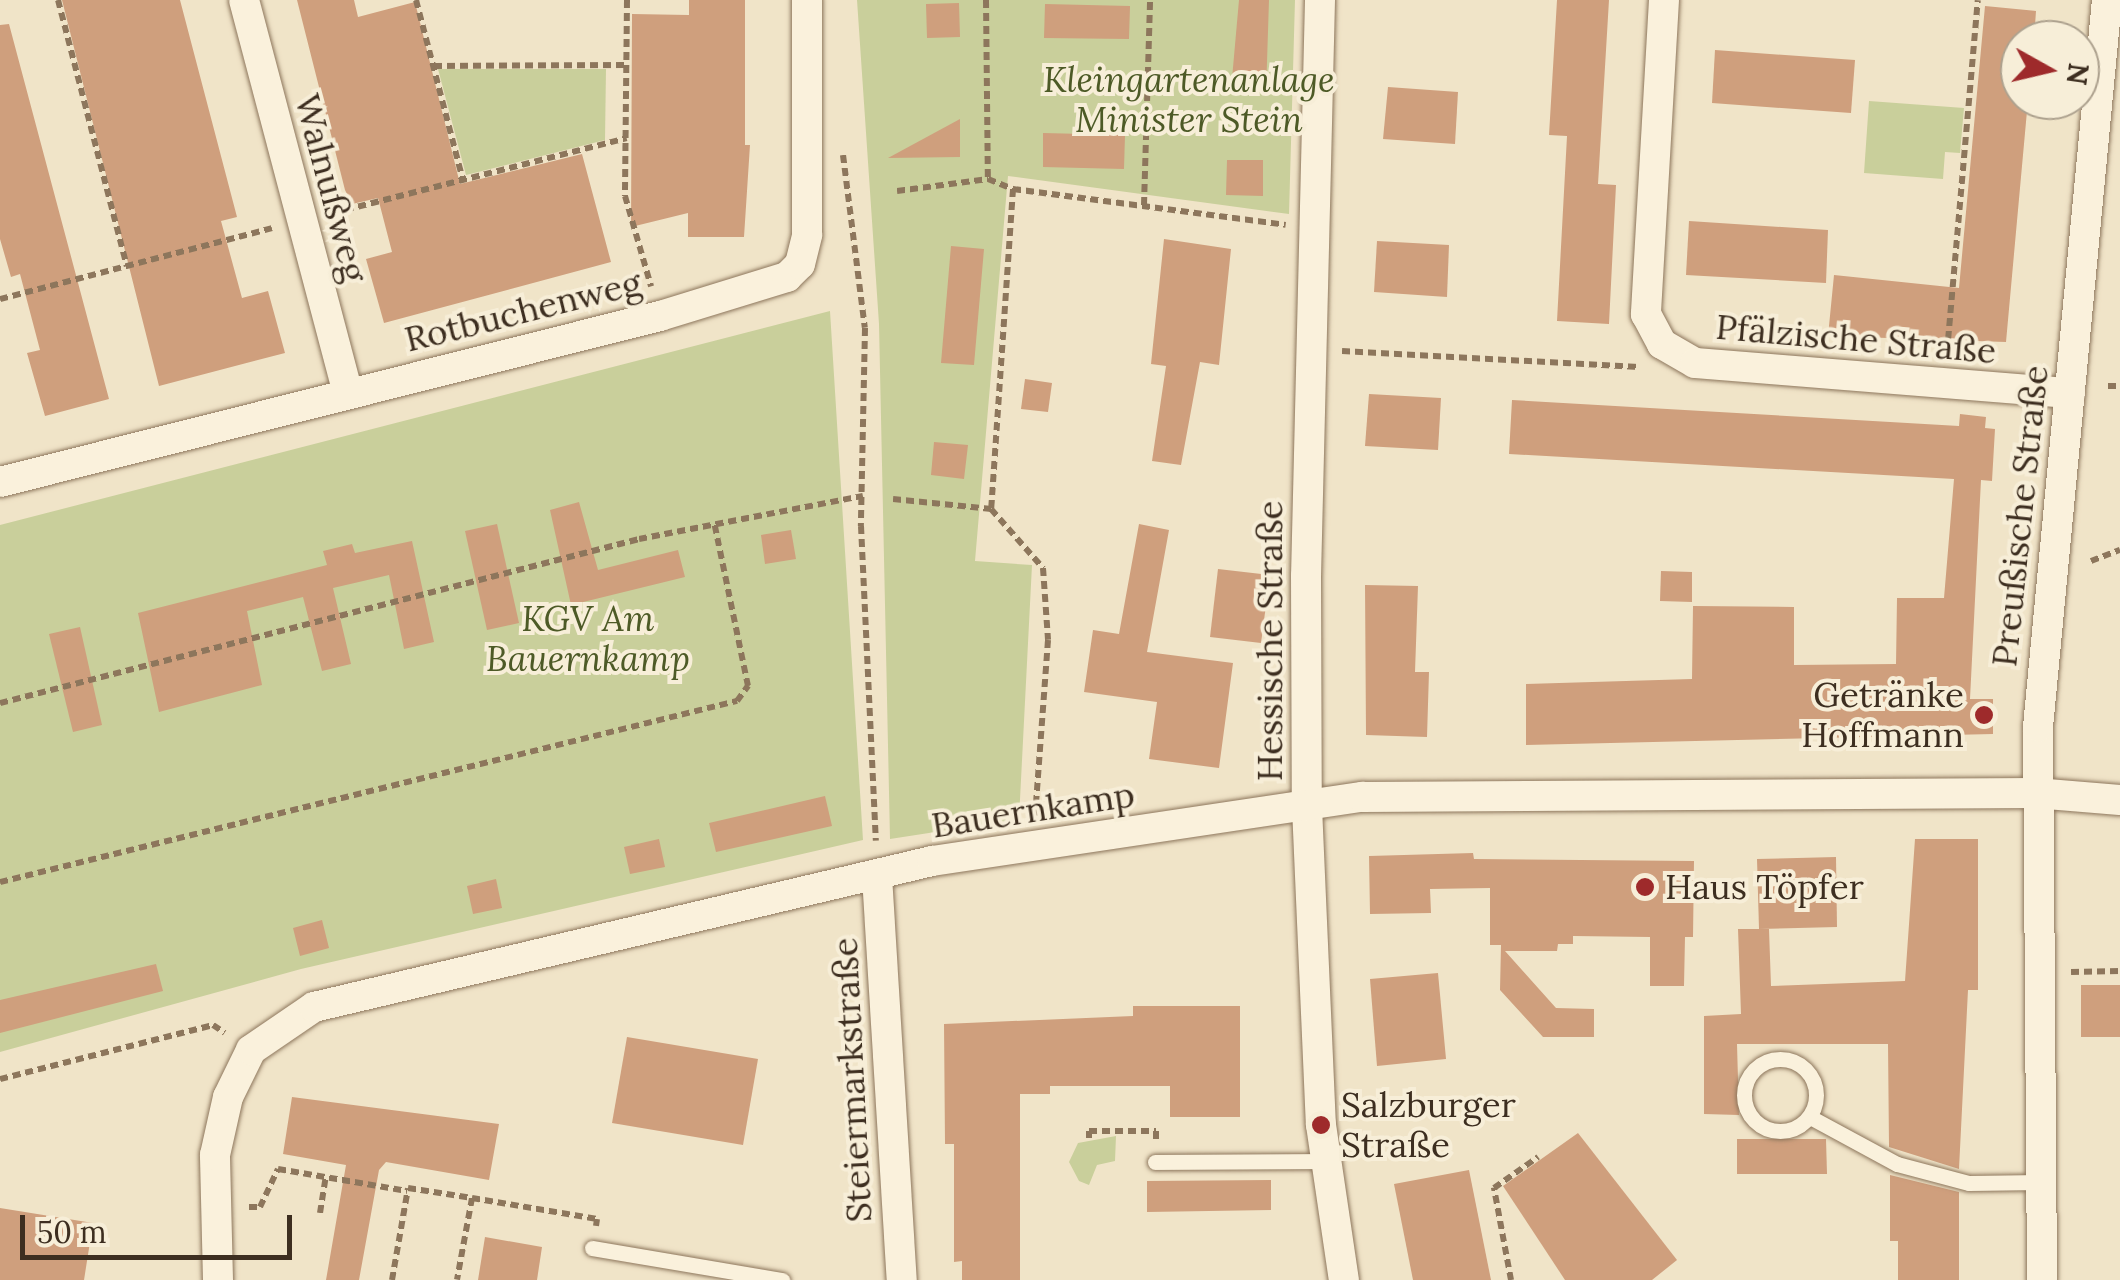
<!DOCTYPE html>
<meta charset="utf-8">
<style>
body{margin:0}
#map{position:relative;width:2120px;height:1280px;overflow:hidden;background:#f0e4c8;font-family:Lora,serif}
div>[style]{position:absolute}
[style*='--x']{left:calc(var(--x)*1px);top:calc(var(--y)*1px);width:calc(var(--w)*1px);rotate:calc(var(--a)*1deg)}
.green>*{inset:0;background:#c9cf9b}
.building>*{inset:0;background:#cf9f7d}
.path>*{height:6px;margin-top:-3px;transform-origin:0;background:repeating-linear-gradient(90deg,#8d765c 0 8px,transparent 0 13px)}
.roads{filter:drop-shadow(0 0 2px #8d765c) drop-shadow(0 0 2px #8d765c)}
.service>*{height:15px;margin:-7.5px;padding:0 7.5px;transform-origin:7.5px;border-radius:7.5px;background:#faf1dc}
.service>.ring{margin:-7.5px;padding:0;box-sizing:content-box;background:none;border:15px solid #faf1dc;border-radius:50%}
.minor>*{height:30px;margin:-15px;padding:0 15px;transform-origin:15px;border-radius:15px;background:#faf1dc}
.dots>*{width:28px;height:28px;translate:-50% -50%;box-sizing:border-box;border:5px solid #f7eed8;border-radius:50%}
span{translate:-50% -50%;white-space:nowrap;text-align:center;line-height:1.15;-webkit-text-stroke:8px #f7eed8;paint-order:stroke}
.park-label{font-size:35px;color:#4d5a26;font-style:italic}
.street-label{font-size:35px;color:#3d2e20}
.poi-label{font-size:35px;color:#3d2e20}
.right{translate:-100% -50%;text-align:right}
.left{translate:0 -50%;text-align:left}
.north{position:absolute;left:2000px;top:20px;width:100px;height:100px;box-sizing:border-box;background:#f7eed8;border:2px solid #ada18e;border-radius:50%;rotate:98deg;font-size:28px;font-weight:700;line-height:40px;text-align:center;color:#3d2e20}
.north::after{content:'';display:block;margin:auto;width:35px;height:45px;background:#9e2a2b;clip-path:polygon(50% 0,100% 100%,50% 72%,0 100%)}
.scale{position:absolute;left:20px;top:1215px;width:272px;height:45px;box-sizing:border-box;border:5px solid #3d2e20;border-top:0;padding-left:12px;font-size:30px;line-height:35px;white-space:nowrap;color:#3d2e20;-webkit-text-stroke:8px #f7eed8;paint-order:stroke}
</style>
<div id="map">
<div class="green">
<div style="clip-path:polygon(857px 0,1295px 0,1289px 214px,1008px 176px,975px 561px,1032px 565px,1019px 819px,890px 839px,879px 324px)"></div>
<div style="clip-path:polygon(438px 69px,606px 69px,605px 140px,466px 175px)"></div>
<div style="clip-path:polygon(1869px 101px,1964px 108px,1960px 153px,1945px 152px,1943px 179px,1864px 173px)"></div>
<div style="clip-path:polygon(830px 311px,863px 840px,301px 969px,0 1052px,0 525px)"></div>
<div style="clip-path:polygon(1116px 1136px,1115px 1161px,1097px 1165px,1089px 1185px,1079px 1181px,1069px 1162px,1078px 1143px)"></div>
</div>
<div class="building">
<div style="clip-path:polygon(62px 0,180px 0,237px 217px,221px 221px,242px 298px,268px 291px,285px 353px,159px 386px)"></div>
<div style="clip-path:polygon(297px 0,354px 0,358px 17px,415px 2px,460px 184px,582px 154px,611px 262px,384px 323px,366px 259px,392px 252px,378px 198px,352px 204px,345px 190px)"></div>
<div style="clip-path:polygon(689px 0,745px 0,745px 145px,750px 145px,744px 237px,688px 237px,688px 213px,631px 227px,632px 14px,689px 15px)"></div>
<div style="clip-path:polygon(1239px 0,1269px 0,1266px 93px,1231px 90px)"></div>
<div style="clip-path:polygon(1557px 0,1609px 0,1598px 184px,1616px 185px,1609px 324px,1557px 321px,1567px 136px,1549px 135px)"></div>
<div style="clip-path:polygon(959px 3px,960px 37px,927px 38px,926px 4px)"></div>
<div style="clip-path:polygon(1045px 4px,1130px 6px,1129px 39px,1044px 38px)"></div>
<div style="clip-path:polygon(1985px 6px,2036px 11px,2034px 40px,2020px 40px,2020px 100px,2028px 100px,2006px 342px,1828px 336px,1834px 275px,1959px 288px)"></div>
<div style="clip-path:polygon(9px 24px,109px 399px,45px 416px,27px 353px,40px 350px,20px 274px,11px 277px,0 239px,0 25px)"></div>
<div style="clip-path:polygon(1715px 50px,1855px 60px,1851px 113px,1712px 103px)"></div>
<div style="clip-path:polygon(1388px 87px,1458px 92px,1455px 144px,1383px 139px)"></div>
<div style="clip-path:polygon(960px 119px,960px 157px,888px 158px)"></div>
<div style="clip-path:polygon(1043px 133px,1125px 135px,1124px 169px,1043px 167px)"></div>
<div style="clip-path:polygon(1227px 160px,1263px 160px,1263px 196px,1226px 195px)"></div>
<div style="clip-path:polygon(1689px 221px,1828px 230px,1826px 283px,1686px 275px)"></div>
<div style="clip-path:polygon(1164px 239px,1231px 249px,1219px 365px,1200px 362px,1181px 465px,1152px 461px,1166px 366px,1151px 364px)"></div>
<div style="clip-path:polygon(1377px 241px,1449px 245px,1447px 297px,1374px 292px)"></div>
<div style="clip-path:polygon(951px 246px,984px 249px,974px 365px,941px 363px)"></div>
<div style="clip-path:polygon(1025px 379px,1052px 383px,1048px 412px,1021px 409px)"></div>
<div style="clip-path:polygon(1369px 394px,1441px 398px,1438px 450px,1365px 446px)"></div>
<div style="clip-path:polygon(1512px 400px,1959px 426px,1960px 414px,1986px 417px,1985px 428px,1995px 429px,1992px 481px,1981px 480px,1970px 699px,1993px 699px,1993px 734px,1526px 745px,1526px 684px,1692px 679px,1693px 606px,1794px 607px,1794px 665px,1896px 664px,1897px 598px,1944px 598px,1954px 479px,1509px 454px)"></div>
<div style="clip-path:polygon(934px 442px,968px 445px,964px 479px,931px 475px)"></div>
<div style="clip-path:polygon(579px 502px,598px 570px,678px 550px,685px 577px,571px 605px,550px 510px)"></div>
<div style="clip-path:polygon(497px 524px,519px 623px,487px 630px,465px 531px)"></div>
<div style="clip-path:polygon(1139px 524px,1169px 530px,1147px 652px,1233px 663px,1219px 768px,1149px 759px,1157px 702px,1084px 692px,1093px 630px,1119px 634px)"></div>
<div style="clip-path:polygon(791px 530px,796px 559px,765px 564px,761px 535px)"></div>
<div style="clip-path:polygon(412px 541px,434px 642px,404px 649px,389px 575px,333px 588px,351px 664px,322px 671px,303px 597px,247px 611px,262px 685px,159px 712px,138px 613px,327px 565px,323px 551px,352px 544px,355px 553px)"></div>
<div style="clip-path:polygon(1218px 569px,1270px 575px,1261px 643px,1210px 637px)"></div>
<div style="clip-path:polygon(1661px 571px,1692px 572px,1692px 602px,1660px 601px)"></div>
<div style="clip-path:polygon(1365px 585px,1418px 586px,1415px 672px,1429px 672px,1427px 737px,1366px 735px)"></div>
<div style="clip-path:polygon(80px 627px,102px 725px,73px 732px,49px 634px)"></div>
<div style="clip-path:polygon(825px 796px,832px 826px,716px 852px,709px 823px)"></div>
<div style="clip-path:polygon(659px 839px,665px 867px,630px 874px,624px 847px)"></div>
<div style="clip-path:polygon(1915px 839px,1978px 839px,1978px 990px,1968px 990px,1959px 1169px,1889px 1147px,1888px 1044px,1737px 1044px,1739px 1115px,1704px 1114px,1704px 1016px,1741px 1014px,1738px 929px,1769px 929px,1771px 986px,1905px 981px)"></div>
<div style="clip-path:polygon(1473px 853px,1474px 859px,1694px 861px,1693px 937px,1685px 937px,1684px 986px,1650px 986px,1650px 937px,1573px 936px,1573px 944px,1558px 944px,1557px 951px,1505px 951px,1556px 1008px,1594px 1009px,1594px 1037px,1543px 1037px,1500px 990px,1501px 945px,1490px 945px,1490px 888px,1430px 889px,1431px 913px,1370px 914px,1369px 856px)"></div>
<div style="clip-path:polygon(1836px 857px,1837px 927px,1759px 929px,1757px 859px)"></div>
<div style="clip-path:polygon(496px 879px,502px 908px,473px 914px,467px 886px)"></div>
<div style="clip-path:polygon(322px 920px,329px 948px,300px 956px,293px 928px)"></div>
<div style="clip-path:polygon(156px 964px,163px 991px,0 1033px,0 1000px)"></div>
<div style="clip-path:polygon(1438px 973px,1446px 1059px,1377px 1066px,1370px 979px)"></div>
<div style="clip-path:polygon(2081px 985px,2120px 985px,2120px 1037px,2081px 1037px)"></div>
<div style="clip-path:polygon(1133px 1006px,1240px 1006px,1240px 1117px,1170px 1117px,1170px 1086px,1050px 1086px,1050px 1094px,1020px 1094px,1020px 1280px,962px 1280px,962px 1261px,954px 1262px,954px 1144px,945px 1144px,944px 1024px,1133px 1016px)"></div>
<div style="clip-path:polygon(627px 1037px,758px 1059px,743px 1145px,612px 1123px)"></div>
<div style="clip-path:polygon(292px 1097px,499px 1124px,489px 1180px,386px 1162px,379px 1170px,359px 1280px,326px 1280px,346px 1165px,283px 1154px)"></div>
<div style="clip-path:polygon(1578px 1133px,1677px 1260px,1652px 1280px,1565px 1280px,1503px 1186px)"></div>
<div style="clip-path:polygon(1737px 1139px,1826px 1139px,1827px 1174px,1737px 1174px)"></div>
<div style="clip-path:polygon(1469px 1170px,1491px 1280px,1413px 1280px,1394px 1184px)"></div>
<div style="clip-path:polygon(1890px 1175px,1959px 1192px,1959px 1280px,1898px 1280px,1898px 1241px,1890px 1241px)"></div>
<div style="clip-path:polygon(1271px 1180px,1271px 1210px,1147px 1212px,1147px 1181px)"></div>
<div style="clip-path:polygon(0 1208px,93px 1223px,84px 1280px,0 1280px)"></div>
<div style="clip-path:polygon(485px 1237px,542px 1247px,537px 1280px,478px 1280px)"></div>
</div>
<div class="path">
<div style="--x:58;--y:0;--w:275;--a:75.5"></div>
<div style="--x:416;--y:0;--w:186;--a:75.4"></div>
<div style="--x:627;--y:0;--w:196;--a:90.6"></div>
<div style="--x:625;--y:196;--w:94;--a:73.9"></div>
<div style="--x:986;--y:0;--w:179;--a:89.4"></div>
<div style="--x:434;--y:66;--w:193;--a:-0.3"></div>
<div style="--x:843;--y:155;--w:174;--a:82.8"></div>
<div style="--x:865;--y:328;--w:198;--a:91.2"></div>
<div style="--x:861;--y:526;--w:315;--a:87.3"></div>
<div style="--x:1013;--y:189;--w:321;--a:93.9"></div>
<div style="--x:991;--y:509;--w:79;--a:48.6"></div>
<div style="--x:1043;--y:568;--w:72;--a:86"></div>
<div style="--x:1048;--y:640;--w:176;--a:94.2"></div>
<div style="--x:897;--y:191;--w:92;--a:-7.5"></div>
<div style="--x:988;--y:179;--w:27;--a:22"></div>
<div style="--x:1013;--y:189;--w:275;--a:7.5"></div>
<div style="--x:1144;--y:205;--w:205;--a:-88.3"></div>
<div style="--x:333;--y:213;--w:303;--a:-14.3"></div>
<div style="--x:0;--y:299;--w:281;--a:-14.6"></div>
<div style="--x:1342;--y:351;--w:297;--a:3.1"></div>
<div style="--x:1947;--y:352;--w:353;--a:-85"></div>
<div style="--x:2108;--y:386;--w:12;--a:0"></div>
<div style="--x:893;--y:499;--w:99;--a:5.8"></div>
<div style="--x:2091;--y:561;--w:31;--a:-21"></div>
<div style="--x:0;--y:703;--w:660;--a:-14.39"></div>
<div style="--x:639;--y:539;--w:228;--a:-10.9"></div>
<div style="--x:0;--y:882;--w:759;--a:-13.8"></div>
<div style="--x:737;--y:701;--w:19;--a:-54"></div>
<div style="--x:748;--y:686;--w:167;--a:-101.7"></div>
<div style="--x:2071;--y:972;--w:49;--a:-1.2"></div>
<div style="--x:0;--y:1079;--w:220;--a:-14.2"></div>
<div style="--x:213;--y:1025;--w:14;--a:34"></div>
<div style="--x:1089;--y:1138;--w:7;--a:-90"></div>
<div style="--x:1089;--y:1131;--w:67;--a:0"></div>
<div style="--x:1156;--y:1131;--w:10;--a:90"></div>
<div style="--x:472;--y:1198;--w:127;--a:9.5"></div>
<div style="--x:597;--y:1219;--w:7;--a:98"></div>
<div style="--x:249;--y:1207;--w:11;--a:0"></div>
<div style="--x:260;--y:1207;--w:42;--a:-64.7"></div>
<div style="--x:278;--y:1169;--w:131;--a:9.7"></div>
<div style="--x:320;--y:1213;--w:36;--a:-81"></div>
<div style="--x:392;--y:1280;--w:93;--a:-80.1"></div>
<div style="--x:408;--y:1188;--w:65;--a:8.9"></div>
<div style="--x:472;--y:1198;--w:83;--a:100.4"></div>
<div style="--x:1511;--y:1280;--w:94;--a:-100.5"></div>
<div style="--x:1494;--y:1188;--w:54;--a:-35.2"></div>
</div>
<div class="roads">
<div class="service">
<div class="ring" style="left:1744px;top:1059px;width:57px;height:57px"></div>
<div style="--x:1810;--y:1117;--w:99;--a:28.4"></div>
<div style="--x:1897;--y:1164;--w:74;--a:14.8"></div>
<div style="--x:1969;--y:1183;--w:72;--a:-0.8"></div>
<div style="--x:1155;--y:1162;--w:170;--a:-0.3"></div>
<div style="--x:592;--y:1248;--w:193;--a:9.6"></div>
</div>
<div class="minor">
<div style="--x:244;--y:0;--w:407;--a:75.2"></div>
<div style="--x:1320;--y:0;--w:576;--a:91.39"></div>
<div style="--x:1306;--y:576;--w:231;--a:89.8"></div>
<div style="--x:1307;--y:807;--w:318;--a:87.5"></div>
<div style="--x:1321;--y:1125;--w:157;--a:81.6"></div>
<div style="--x:1664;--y:0;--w:315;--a:93.3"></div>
<div style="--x:1646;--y:314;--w:34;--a:62"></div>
<div style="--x:1662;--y:344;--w:38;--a:30"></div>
<div style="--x:1695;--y:363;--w:376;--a:4.6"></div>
<div style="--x:0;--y:482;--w:681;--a:-14.12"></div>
<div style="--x:660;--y:316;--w:133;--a:-17.1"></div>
<div style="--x:787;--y:277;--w:18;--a:-45"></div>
<div style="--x:800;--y:264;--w:30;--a:-76"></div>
<div style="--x:807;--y:235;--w:235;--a:-90"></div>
<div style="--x:877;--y:876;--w:405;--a:86.5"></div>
<div style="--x:218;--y:1280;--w:125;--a:-91.4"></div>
<div style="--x:215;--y:1155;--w:59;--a:-77.4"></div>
<div style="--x:228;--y:1097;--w:52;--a:-63.9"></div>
<div style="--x:251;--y:1050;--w:76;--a:-34.3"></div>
<div style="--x:314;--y:1007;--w:635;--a:-13.29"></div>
<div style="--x:932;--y:861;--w:435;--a:-8.5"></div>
<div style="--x:1362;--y:797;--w:673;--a:-0.34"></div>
<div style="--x:2035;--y:793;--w:85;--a:4.7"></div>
<div style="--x:2042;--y:1280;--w:553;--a:-90.41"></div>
<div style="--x:2038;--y:727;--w:730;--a:-84.58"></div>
</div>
</div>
<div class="dots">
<div style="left:1984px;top:715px;background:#9e2a2b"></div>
<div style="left:1645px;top:887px;background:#9e2a2b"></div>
<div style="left:1321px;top:1125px;background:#9e2a2b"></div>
</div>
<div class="park-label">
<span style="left:1189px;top:100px">Kleingartenanlage<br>Minister Stein</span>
<span style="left:588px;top:639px">KGV Am<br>Bauernkamp</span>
</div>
<div class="street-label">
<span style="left:331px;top:188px;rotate:75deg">Walnußweg</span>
<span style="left:523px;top:311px;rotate:-14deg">Rotbuchenweg</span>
<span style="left:1856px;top:339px;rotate:5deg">Pfälzische Straße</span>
<span style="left:2020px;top:516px;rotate:-84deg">Preußische Straße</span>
<span style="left:1270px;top:641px;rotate:-90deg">Hessische Straße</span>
<span style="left:1033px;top:810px;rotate:-9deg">Bauernkamp</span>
<span style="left:852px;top:1080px;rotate:-93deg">Steiermarkstraße</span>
</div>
<div class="poi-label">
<span class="right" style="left:1964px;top:715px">Getränke<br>Hoffmann</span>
<span class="left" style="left:1665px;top:887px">Haus Töpfer</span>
<span class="left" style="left:1341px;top:1125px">Salzburger<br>Straße</span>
</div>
<div class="north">N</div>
<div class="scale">50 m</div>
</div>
